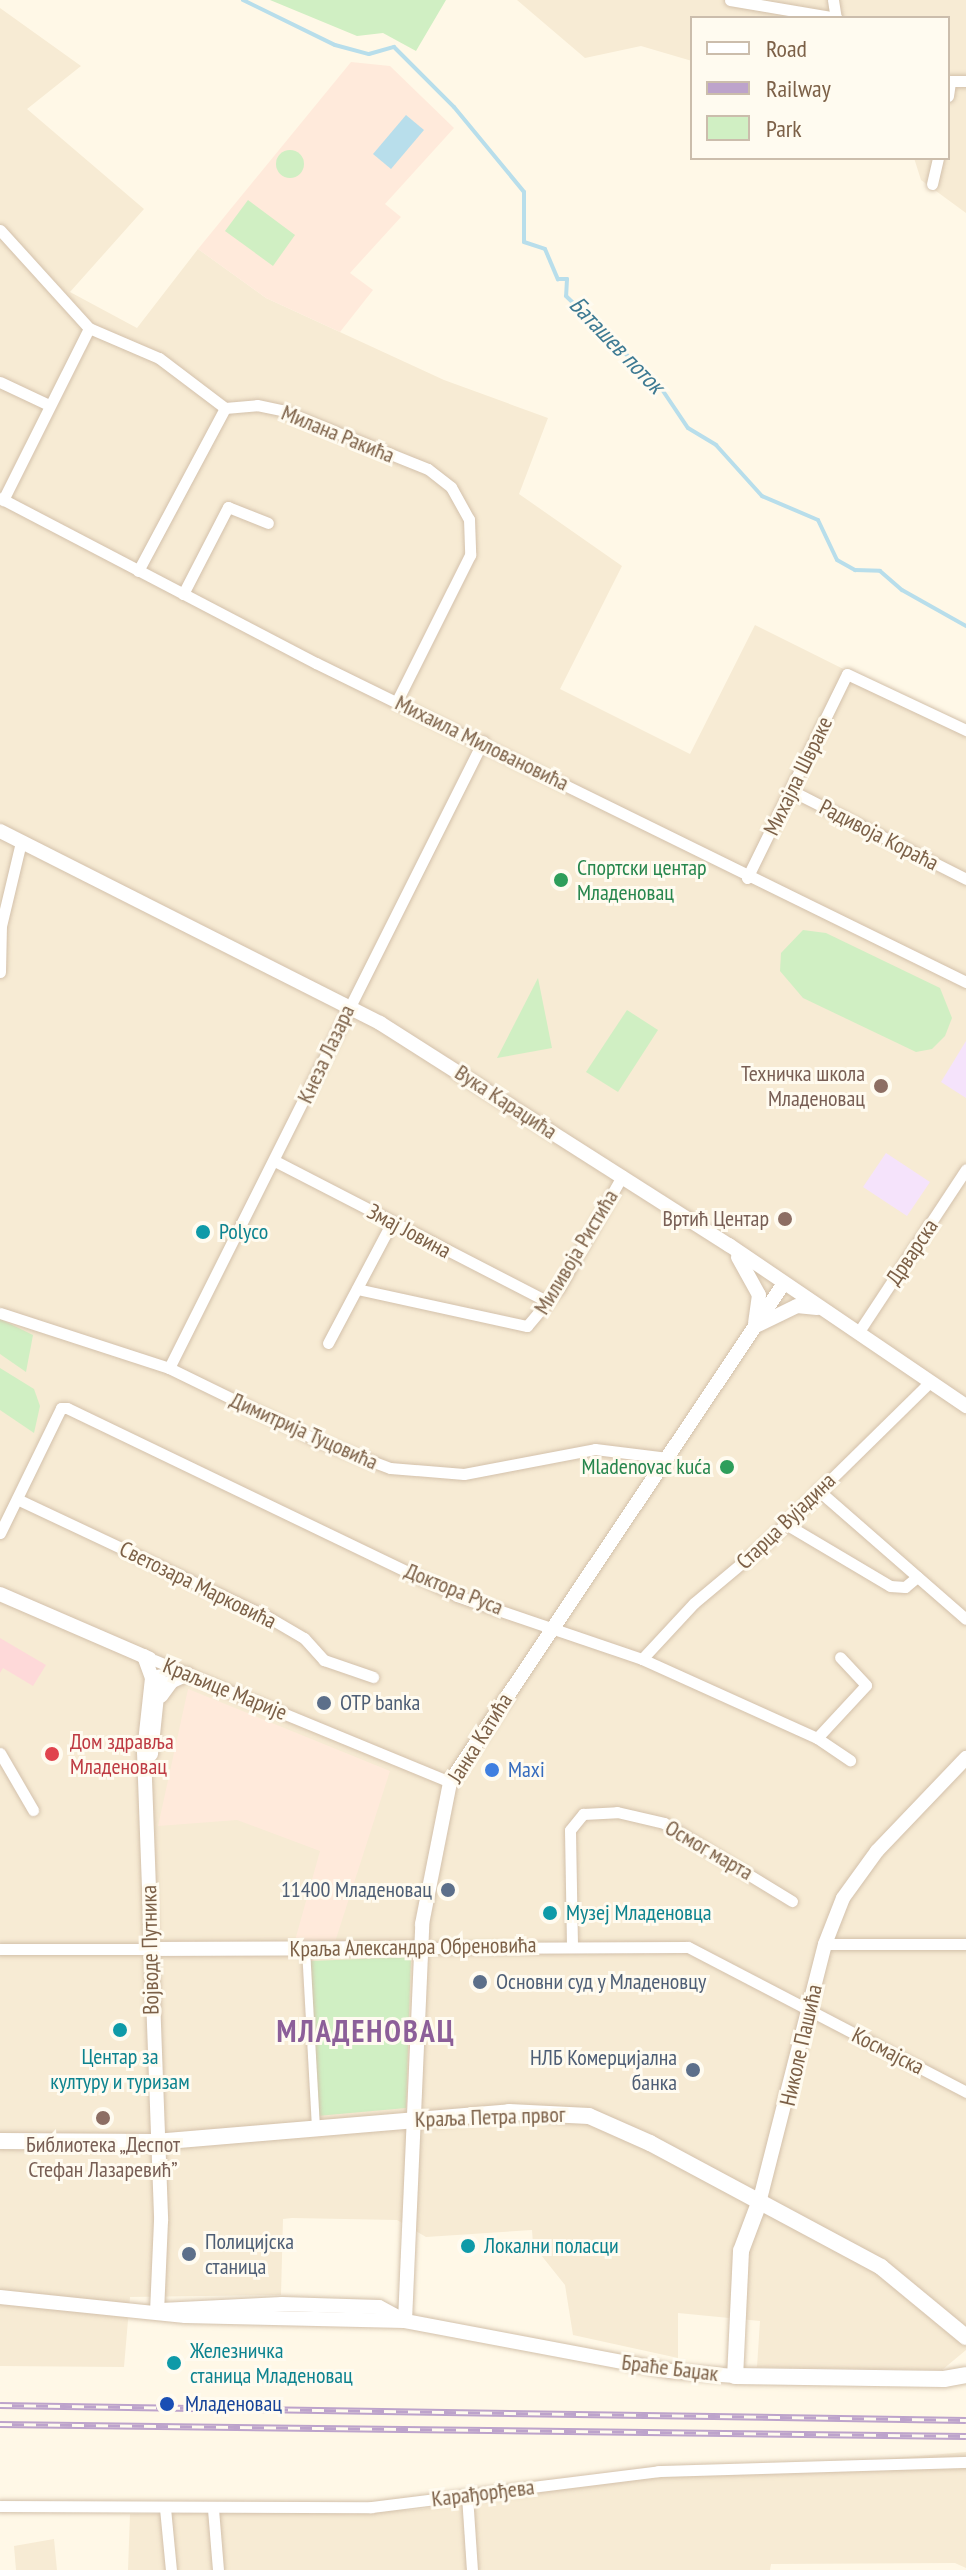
<!DOCTYPE html>
<meta charset="utf-8">
<style>
body{margin:0}
#map{position:relative;width:966px;height:2570px;overflow:hidden;background:#fff8e7;font-family:"PT Sans Narrow",sans-serif}
div>[style]{position:absolute}
[style*='--x']{left:calc(var(--x)*1px);top:calc(var(--y)*1px);width:calc(var(--w)*1px);rotate:calc(var(--a)*1deg)}
.residential>*{inset:0;background:#f7ebd4}
.commercial>*{inset:0;background:#ffeadb}
.education>*{inset:0;background:#f5e3fb}
.medical>*{inset:0;background:#fed9d9}
.green>*{inset:0;background:#d0efc3}
.round{border-radius:50%}
.water>*{inset:0;background:#b8deeb}
.stream>*{height:4px;margin:-2px;padding:0 2px;transform-origin:2px;border-radius:2px;background:#b8deeb}
.roads{filter:drop-shadow(0 0 2px #d3c1ab) drop-shadow(0 0 2px #d3c1ab)}
.pedestrian>*{height:8px;margin:-4px;padding:0 4px;transform-origin:4px;border-radius:4px;background:#fff}
.minor>*{height:11px;margin:-5.5px;padding:0 5.5px;transform-origin:5.5px;border-radius:5.5px;background:#fff}
.tertiary>*{height:14px;margin:-7px;padding:0 7px;transform-origin:7px;border-radius:7px;background:#fff}
.secondary>*{height:16px;margin:-8px;padding:0 8px;transform-origin:8px;border-radius:8px;background:#fff}
.rail>*{height:7px;margin-top:-3.5px;transform-origin:0;background:repeating-linear-gradient(90deg,#fffbf0 0 12px,#bda3cb 0 24px);box-sizing:border-box;border-block:2px solid #bda3cb}
.dots>*{width:22px;height:22px;translate:-50% -50%;box-sizing:border-box;border:4px solid #fffbf0;border-radius:50%}
span{translate:-50% -50%;white-space:nowrap;text-align:center;line-height:1.15;-webkit-text-stroke:6px #fffbf0;paint-order:stroke}
.street-label{font-size:22px;color:#7c6047}
.leisure-label{font-size:22px;color:#27864d}
.left{translate:0 -50%;text-align:left}
.right{translate:-100% -50%;text-align:right}
.education-label{font-size:22px;color:#785e54}
.culture-label{font-size:22px;color:#0d838f}
.service-label{font-size:22px;color:#4e5e75}
.health-label{font-size:22px;color:#be3a42}
.shop-label{font-size:22px;color:#366cbe}
.transit-label{font-size:22px;color:#164399}
.water-label{font-size:24px;color:#3e7a92;font-style:italic}
.district-label{font-size:30px;color:#8c5f99;font-weight:700;letter-spacing:2px}
.legend{position:absolute;left:690px;top:16px;width:260px;height:144px;box-sizing:border-box;background:#fffbf0;border:2px solid #cbbdac;margin:0;padding:10px 14px;list-style:none;font-size:24px;color:#7c6047}
.legend li{display:flex;align-items:center;gap:16px;height:40px}
.legend b{width:40px;border:2px solid #cbbdac}
</style>
<div id="map">
<div class="residential">
<div style="clip-path:polygon(517px 0,966px 0,966px 213px,921px 180px,914px 158px,948px 158px,948px 18px,692px 18px,692px 61px,641px 46px,585px 58px)"></div>
<div style="clip-path:polygon(0 8px,81px 66px,27px 109px,144px 209px,70px 292px,137px 328px,198px 249px,266px 298px,444px 380px,548px 418px,519px 494px,622px 566px,560px 689px,690px 754px,755px 625px,966px 730px,966px 2350px,942px 2370px,757px 2367px,760px 2321px,678px 2313px,678px 2358px,573px 2335px,565px 2285px,533px 2245px,532px 2230px,426px 2237px,397px 2220px,292px 2218px,283px 2219px,281px 2295px,130px 2297px,124px 2367px,0 2366px)"></div>
<div style="clip-path:polygon(966px 2452px,966px 2568px,955px 2563px,771px 2564px,770px 2570px,128px 2570px,130px 2514px,415px 2510px,608px 2482px)"></div>
<div style="clip-path:polygon(54px 2539px,57px 2570px,16px 2570px,14px 2546px)"></div>
</div>
<div class="commercial">
<div style="clip-path:polygon(351px 62px,390px 66px,454px 128px,385px 204px,401px 217px,350px 273px,373px 290px,340px 332px,266px 298px,198px 249px)"></div>
<div style="clip-path:polygon(188px 1689px,390px 1771px,335px 1942px,294px 1944px,320px 1851px,237px 1820px,158px 1826px)"></div>
</div>
<div class="education">
<div style="clip-path:polygon(966px 1041px,966px 1098px,941px 1082px)"></div>
<div style="clip-path:polygon(886px 1153px,930px 1182px,907px 1216px,863px 1187px)"></div>
</div>
<div class="medical">
<div style="clip-path:polygon(0 1638px,46px 1665px,33px 1686px,3px 1668px,0 1673px)"></div>
</div>
<div class="green">
<div style="clip-path:polygon(270px 0,446px 0,416px 51px,383px 33px,357px 36px)"></div>
<div class="round" style="left:276px;top:150px;width:28px;height:28px"></div>
<div style="clip-path:polygon(248px 200px,295px 235px,273px 266px,225px 231px)"></div>
<div style="clip-path:polygon(803px 930px,826px 933px,940px 988px,952px 1018px,945px 1036px,932px 1049px,916px 1052px,803px 998px,780px 971px,781px 953px)"></div>
<div style="clip-path:polygon(538px 978px,552px 1048px,497px 1058px)"></div>
<div style="clip-path:polygon(627px 1010px,658px 1030px,618px 1092px,586px 1072px)"></div>
<div style="clip-path:polygon(0 1319px,33px 1335px,26px 1372px,0 1354px)"></div>
<div style="clip-path:polygon(0 1368px,34px 1389px,40px 1406px,34px 1433px,0 1410px)"></div>
<div style="clip-path:polygon(411px 1957px,406px 2108px,317px 2116px,311px 1961px)"></div>
</div>
<div class="water">
<div style="clip-path:polygon(406px 115px,424px 130px,391px 169px,373px 154px)"></div>
</div>
<div class="stream">
<div style="--x:243;--y:0;--w:102;--a:26.1"></div>
<div style="--x:335;--y:45;--w:35;--a:15"></div>
<div style="--x:369;--y:54;--w:26;--a:-16"></div>
<div style="--x:394;--y:47;--w:85;--a:45"></div>
<div style="--x:454;--y:107;--w:110;--a:50.5"></div>
<div style="--x:524;--y:192;--w:50;--a:90"></div>
<div style="--x:524;--y:242;--w:22;--a:18"></div>
<div style="--x:545;--y:249;--w:33;--a:67"></div>
<div style="--x:558;--y:279;--w:9;--a:0"></div>
<div style="--x:567;--y:279;--w:17;--a:93"></div>
<div style="--x:566;--y:296;--w:132;--a:44.1"></div>
<div style="--x:661;--y:388;--w:48;--a:56"></div>
<div style="--x:688;--y:428;--w:33;--a:31"></div>
<div style="--x:716;--y:445;--w:69;--a:48"></div>
<div style="--x:762;--y:496;--w:61;--a:23.2"></div>
<div style="--x:818;--y:520;--w:44;--a:64.6"></div>
<div style="--x:837;--y:560;--w:21;--a:29"></div>
<div style="--x:855;--y:570;--w:25;--a:2"></div>
<div style="--x:880;--y:571;--w:29;--a:41"></div>
<div style="--x:902;--y:590;--w:73;--a:29.4"></div>
</div>
<div class="roads">
<div class="pedestrian">
<div style="--x:306;--y:1949;--w:177;--a:86.8"></div>
</div>
<div class="minor">
<div style="--x:730;--y:0;--w:108;--a:9.6"></div>
<div style="--x:833;--y:0;--w:18;--a:81"></div>
<div style="--x:948;--y:81;--w:18;--a:0"></div>
<div style="--x:948;--y:96;--w:15;--a:-82"></div>
<div style="--x:932;--y:184;--w:27;--a:-77"></div>
<div style="--x:0;--y:230;--w:132;--a:47.8"></div>
<div style="--x:89;--y:328;--w:76;--a:23.2"></div>
<div style="--x:159;--y:358;--w:83;--a:37.1"></div>
<div style="--x:225;--y:408;--w:32;--a:-5"></div>
<div style="--x:257;--y:405;--w:25;--a:12"></div>
<div style="--x:281;--y:410;--w:158;--a:21.9"></div>
<div style="--x:428;--y:469;--w:29;--a:38"></div>
<div style="--x:451;--y:487;--w:37;--a:61"></div>
<div style="--x:469;--y:519;--w:36;--a:88"></div>
<div style="--x:470;--y:555;--w:163;--a:116.6"></div>
<div style="--x:0;--y:382;--w:54;--a:25.1"></div>
<div style="--x:0;--y:498;--w:356;--a:27.6"></div>
<div style="--x:316;--y:663;--w:724;--a:26.14"></div>
<div style="--x:3;--y:500;--w:192;--a:-63.4"></div>
<div style="--x:138;--y:571;--w:185;--a:-61.9"></div>
<div style="--x:183;--y:594;--w:98;--a:-62.7"></div>
<div style="--x:228;--y:507;--w:43;--a:21.8"></div>
<div style="--x:792;--y:791;--w:195;--a:26.8"></div>
<div style="--x:747;--y:878;--w:227;--a:-63.9"></div>
<div style="--x:847;--y:674;--w:132;--a:25.2"></div>
<div style="--x:0;--y:972;--w:46;--a:-88.8"></div>
<div style="--x:1;--y:926;--w:86;--a:-76.6"></div>
<div style="--x:275;--y:1161;--w:303;--a:27.3"></div>
<div style="--x:357;--y:1289;--w:174;--a:12.3"></div>
<div style="--x:527;--y:1326;--w:50;--a:-49.9"></div>
<div style="--x:559;--y:1288;--w:129;--a:-60.6"></div>
<div style="--x:0;--y:1313;--w:178;--a:18"></div>
<div style="--x:169;--y:1368;--w:169;--a:26"></div>
<div style="--x:321;--y:1442;--w:74;--a:20.6"></div>
<div style="--x:390;--y:1468;--w:74;--a:4.6"></div>
<div style="--x:464;--y:1474;--w:133;--a:-10.8"></div>
<div style="--x:595;--y:1449;--w:73;--a:7.1"></div>
<div style="--x:858;--y:1333;--w:196;--a:-56.6"></div>
<div style="--x:328;--y:1343;--w:137;--a:-62.1"></div>
<div style="--x:169;--y:1368;--w:701;--a:-63.4"></div>
<div style="--x:818;--y:1490;--w:196;--a:41.1"></div>
<div style="--x:17;--y:1499;--w:277;--a:25.2"></div>
<div style="--x:268;--y:1617;--w:42;--a:30.3"></div>
<div style="--x:304;--y:1638;--w:30;--a:48"></div>
<div style="--x:324;--y:1660;--w:52;--a:19.1"></div>
<div style="--x:784;--y:1523;--w:123;--a:30.7"></div>
<div style="--x:890;--y:1586;--w:15;--a:4"></div>
<div style="--x:905;--y:1587;--w:16;--a:-40"></div>
<div style="--x:0;--y:1533;--w:139;--a:-64"></div>
<div style="--x:61;--y:1408;--w:6;--a:0"></div>
<div style="--x:67;--y:1408;--w:433;--a:25.7"></div>
<div style="--x:457;--y:1596;--w:195;--a:18.8"></div>
<div style="--x:642;--y:1659;--w:192;--a:24.3"></div>
<div style="--x:817;--y:1738;--w:40;--a:34"></div>
<div style="--x:642;--y:1659;--w:76;--a:-47.1"></div>
<div style="--x:694;--y:1603;--w:95;--a:-39.9"></div>
<div style="--x:767;--y:1542;--w:228;--a:-44.5"></div>
<div style="--x:154;--y:1660;--w:320;--a:22.4"></div>
<div style="--x:817;--y:1738;--w:72;--a:-47.2"></div>
<div style="--x:866;--y:1685;--w:38;--a:-133"></div>
<div style="--x:0;--y:1753;--w:66;--a:59.9"></div>
<div style="--x:825;--y:1944;--w:141;--a:0"></div>
<div style="--x:572;--y:1945;--w:115;--a:-91"></div>
<div style="--x:570;--y:1830;--w:21;--a:-51"></div>
<div style="--x:583;--y:1814;--w:34;--a:-3"></div>
<div style="--x:617;--y:1812;--w:48;--a:13.2"></div>
<div style="--x:664;--y:1823;--w:150;--a:31.4"></div>
<div style="--x:420;--y:1948;--w:268;--a:-0.2"></div>
<div style="--x:688;--y:1947;--w:314;--a:27.5"></div>
<div style="--x:0;--y:1949;--w:150;--a:0"></div>
<div style="--x:467;--y:2495;--w:75;--a:86.2"></div>
<div style="--x:0;--y:2506;--w:371;--a:0.2"></div>
<div style="--x:371;--y:2507;--w:289;--a:-7.1"></div>
<div style="--x:658;--y:2471;--w:308;--a:-1.7"></div>
<div style="--x:165;--y:2508;--w:62;--a:84.5"></div>
<div style="--x:213;--y:2509;--w:61;--a:85.3"></div>
</div>
<div class="tertiary">
<div style="--x:0;--y:831;--w:426;--a:26.8"></div>
<div style="--x:380;--y:1023;--w:414;--a:32.5"></div>
<div style="--x:729;--y:1245;--w:287;--a:34.2"></div>
<div style="--x:738;--y:1257;--w:43;--a:61.1"></div>
<div style="--x:759;--y:1295;--w:28;--a:98"></div>
<div style="--x:758;--y:1325;--w:43;--a:-26"></div>
<div style="--x:797;--y:1306;--w:20;--a:6"></div>
<div style="--x:0;--y:1594;--w:163;--a:23.4"></div>
<div style="--x:144;--y:1656;--w:23;--a:70"></div>
<div style="--x:152;--y:1678;--w:74;--a:96.2"></div>
<div style="--x:144;--y:1752;--w:469;--a:87.9"></div>
<div style="--x:161;--y:2221;--w:90;--a:92.5"></div>
<div style="--x:161;--y:1696;--w:19;--a:-54"></div>
<div style="--x:172;--y:1681;--w:17;--a:-24"></div>
<div style="--x:151;--y:1754;--w:78;--a:-84.1"></div>
<div style="--x:150;--y:1949;--w:270;--a:-0.2"></div>
<div style="--x:759;--y:2203;--w:267;--a:-75.7"></div>
<div style="--x:825;--y:1944;--w:49;--a:-68.6"></div>
<div style="--x:843;--y:1898;--w:58;--a:-54.1"></div>
<div style="--x:877;--y:1851;--w:129;--a:-46.3"></div>
<div style="--x:0;--y:2297;--w:186;--a:5.9"></div>
<div style="--x:185;--y:2316;--w:220;--a:1.3"></div>
<div style="--x:405;--y:2321;--w:269;--a:10.7"></div>
<div style="--x:669;--y:2371;--w:66;--a:4.3"></div>
<div style="--x:161;--y:2310;--w:121;--a:-2.8"></div>
<div style="--x:282;--y:2304;--w:97;--a:1.8"></div>
<div style="--x:379;--y:2307;--w:30;--a:28"></div>
<div style="--x:405;--y:2321;--w:397;--a:-87.5"></div>
<div style="--x:422;--y:1924;--w:145;--a:-78.8"></div>
<div style="--x:450;--y:1782;--w:600;--a:-56.2"></div>
</div>
<div class="secondary">
<div style="--x:0;--y:2141;--w:155;--a:0.4"></div>
<div style="--x:155;--y:2142;--w:355;--a:-4.8"></div>
<div style="--x:509;--y:2112;--w:80;--a:2.9"></div>
<div style="--x:589;--y:2116;--w:67;--a:23.9"></div>
<div style="--x:650;--y:2143;--w:262;--a:28.2"></div>
<div style="--x:881;--y:2267;--w:110;--a:39.5"></div>
<div style="--x:759;--y:2203;--w:51;--a:110.6"></div>
<div style="--x:741;--y:2251;--w:125;--a:92.7"></div>
<div style="--x:735;--y:2376;--w:209;--a:0.8"></div>
<div style="--x:944;--y:2379;--w:22;--a:-10"></div>
</div>
</div>
<div class="rail">
<div style="--x:0;--y:2405;--w:966;--a:0.89"></div>
<div style="--x:0;--y:2424;--w:966;--a:0.71"></div>
</div>
<div class="dots">
<div style="left:561px;top:880px;background:#2e9e5b"></div>
<div style="left:881px;top:1086px;background:#8d6e63"></div>
<div style="left:785px;top:1219px;background:#8d6e63"></div>
<div style="left:203px;top:1232px;background:#0f9aa8"></div>
<div style="left:727px;top:1467px;background:#2e9e5b"></div>
<div style="left:324px;top:1703px;background:#5c6f8a"></div>
<div style="left:52px;top:1754px;background:#e0444e"></div>
<div style="left:492px;top:1770px;background:#3f7fe0"></div>
<div style="left:448px;top:1890px;background:#5c6f8a"></div>
<div style="left:550px;top:1913px;background:#0f9aa8"></div>
<div style="left:480px;top:1982px;background:#5c6f8a"></div>
<div style="left:120px;top:2030px;background:#0f9aa8"></div>
<div style="left:693px;top:2070px;background:#5c6f8a"></div>
<div style="left:103px;top:2118px;background:#8d6e63"></div>
<div style="left:468px;top:2246px;background:#0f9aa8"></div>
<div style="left:189px;top:2254px;background:#5c6f8a"></div>
<div style="left:174px;top:2363px;background:#0f9aa8"></div>
<div style="left:167px;top:2404px;background:#1a4fb4"></div>
</div>
<div class="street-label">
<span style="left:338px;top:434px;rotate:22deg">Милана Ракића</span>
<span style="left:482px;top:743px;rotate:26deg">Михаила Миловановића</span>
<span style="left:798px;top:776px;rotate:-64deg">Михајла Швраке</span>
<span style="left:879px;top:835px;rotate:27deg">Радивоја Кораћа</span>
<span style="left:326px;top:1054px;rotate:-65deg">Кнеза Лазара</span>
<span style="left:506px;top:1102px;rotate:33deg">Вука Караџића</span>
<span style="left:409px;top:1231px;rotate:28deg">Змај Јовина</span>
<span style="left:576px;top:1252px;rotate:-59deg">Миливоја Ристића</span>
<span style="left:912px;top:1252px;rotate:-56deg">Дрварска</span>
<span style="left:304px;top:1431px;rotate:24deg">Димитрија Туцовића</span>
<span style="left:786px;top:1521px;rotate:-44deg">Старца Вујадина</span>
<span style="left:198px;top:1585px;rotate:26deg">Светозара Марковића</span>
<span style="left:454px;top:1589px;rotate:22deg">Доктора Руса</span>
<span style="left:225px;top:1689px;rotate:22deg">Краљице Марије</span>
<span style="left:480px;top:1738px;rotate:-58deg">Јанка Катића</span>
<span style="left:709px;top:1850px;rotate:30deg">Осмог марта</span>
<span style="left:413px;top:1947px;rotate:-1deg">Краља Александра Обреновића</span>
<span style="left:150px;top:1950px;rotate:-91deg">Војводе Путника</span>
<span style="left:801px;top:2045px;rotate:-77deg">Николе Пашића</span>
<span style="left:888px;top:2051px;rotate:27deg">Космајска</span>
<span style="left:490px;top:2117px;rotate:-2deg">Краља Петра првог</span>
<span style="left:670px;top:2368px;rotate:7deg">Браће Баџак</span>
<span style="left:483px;top:2493px;rotate:-7deg">Карађорђева</span>
</div>
<div class="leisure-label">
<span class="left" style="left:577px;top:880px">Спортски центар<br>Младеновац</span>
<span class="right" style="left:711px;top:1467px">Mladenovac kuća</span>
</div>
<div class="education-label">
<span class="right" style="left:865px;top:1086px">Техничка школа<br>Младеновац</span>
<span class="right" style="left:769px;top:1219px">Вртић Центар</span>
<span style="left:103px;top:2157px">Библиотека „Деспот<br>Стефан Лазаревић”</span>
</div>
<div class="culture-label">
<span class="left" style="left:219px;top:1232px">Polyco</span>
<span class="left" style="left:566px;top:1913px">Музеј Младеновца</span>
<span style="left:120px;top:2069px">Центар за<br>културу и туризам</span>
<span class="left" style="left:484px;top:2246px">Локални поласци</span>
<span class="left" style="left:190px;top:2363px">Железничка<br>станица Младеновац</span>
</div>
<div class="service-label">
<span class="left" style="left:340px;top:1703px">OTP banka</span>
<span class="right" style="left:432px;top:1890px">11400 Младеновац</span>
<span class="left" style="left:496px;top:1982px">Основни суд у Младеновцу</span>
<span class="right" style="left:677px;top:2070px">НЛБ Комерцијална<br>банка</span>
<span class="left" style="left:205px;top:2254px">Полицијска<br>станица</span>
</div>
<div class="health-label">
<span class="left" style="left:70px;top:1754px">Дом здравља<br>Младеновац</span>
</div>
<div class="shop-label">
<span class="left" style="left:508px;top:1770px">Maxi</span>
</div>
<div class="transit-label">
<span class="left" style="left:185px;top:2404px">Младеновац</span>
</div>
<div class="water-label">
<span style="left:617px;top:345px;rotate:46deg">Баташев поток</span>
</div>
<div class="district-label">
<span style="left:366px;top:2031px">МЛАДЕНОВАЦ</span>
</div>
<ul class="legend">
<li><b style="height:10px;background:#fff"></b>Road</li>
<li><b style="height:10px;background:#bda3cb"></b>Railway</li>
<li><b style="height:22px;background:#d0efc3"></b>Park</li>
</ul>
</div>
